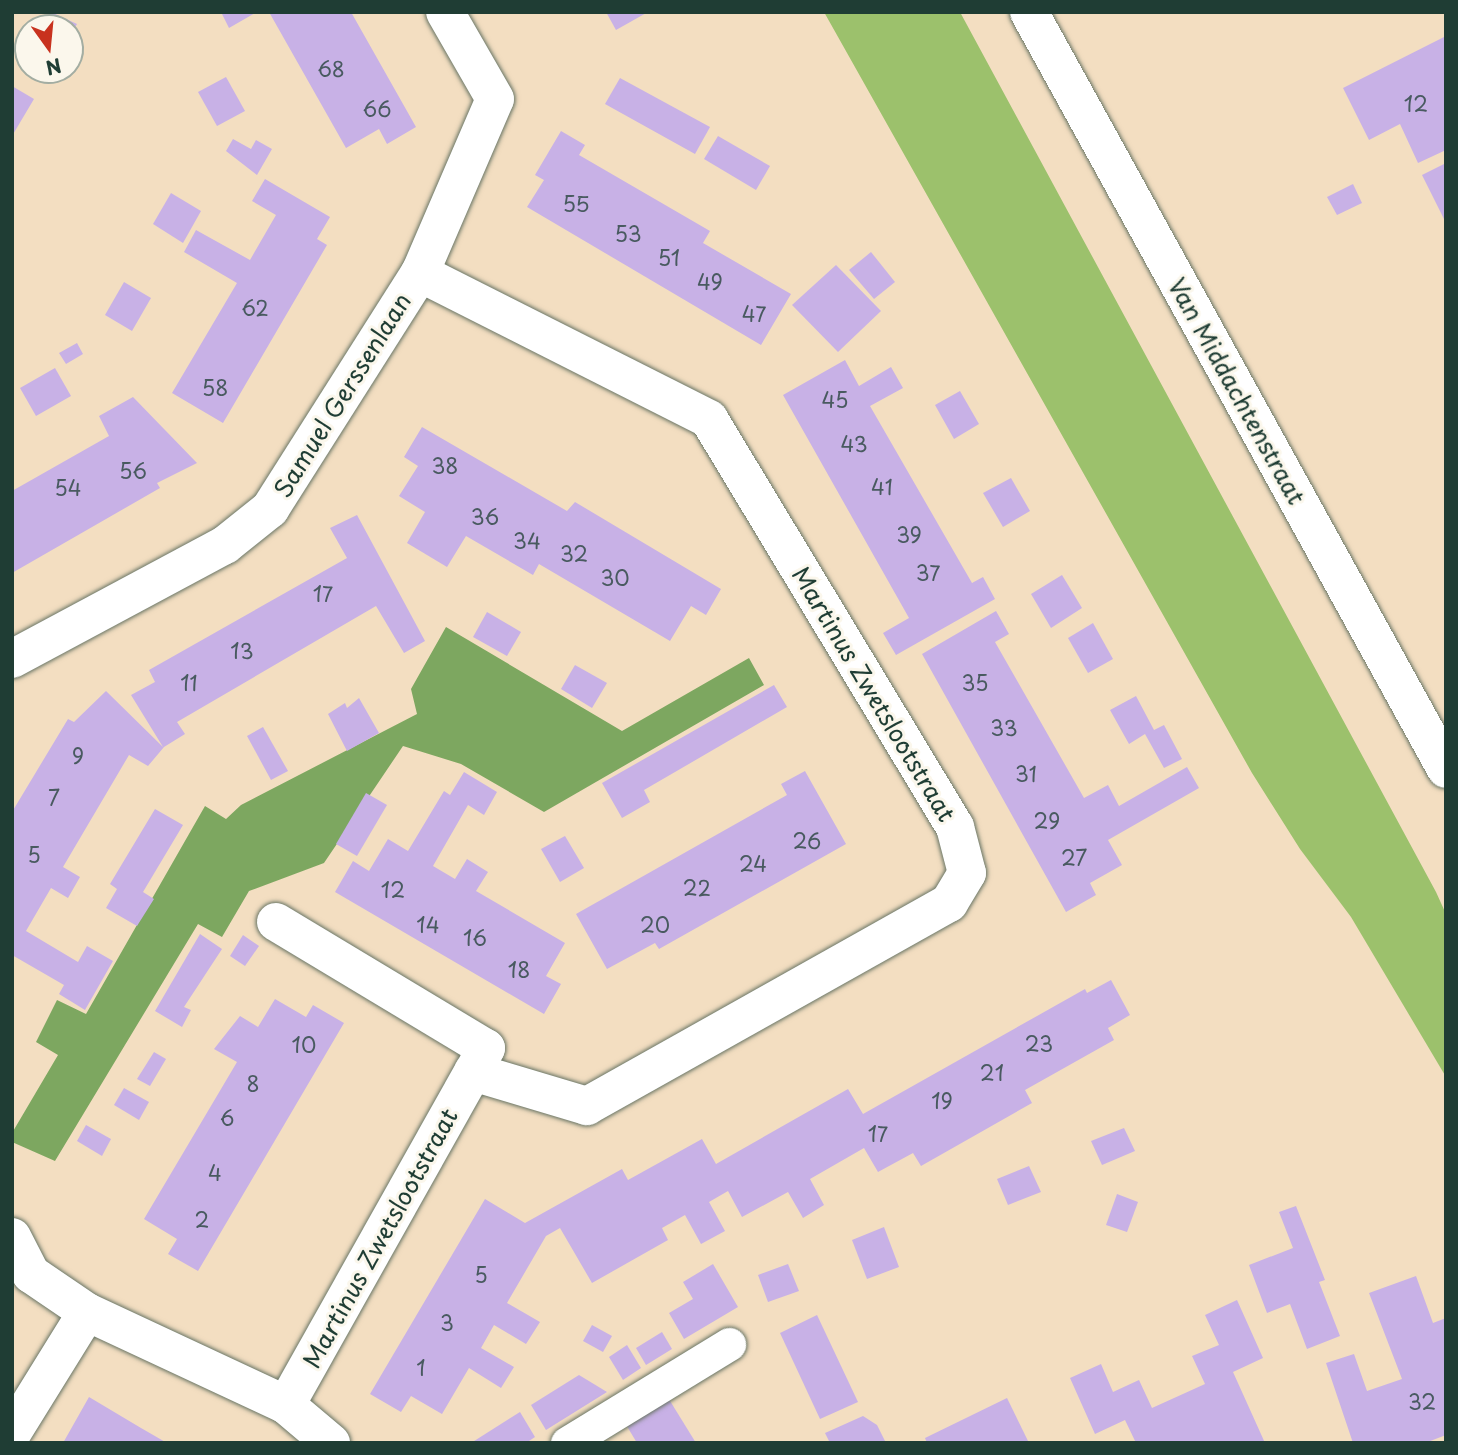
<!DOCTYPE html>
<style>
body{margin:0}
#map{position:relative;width:1458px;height:1455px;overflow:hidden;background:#f3dec1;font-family:"Playpen Sans",sans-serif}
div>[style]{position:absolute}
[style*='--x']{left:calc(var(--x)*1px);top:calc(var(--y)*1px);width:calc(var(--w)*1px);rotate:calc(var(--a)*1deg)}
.green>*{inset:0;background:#9cc16c}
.forest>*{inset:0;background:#7da760}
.building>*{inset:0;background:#c8b1e6}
.roads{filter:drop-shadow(0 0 2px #697565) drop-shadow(0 0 2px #697565)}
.service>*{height:33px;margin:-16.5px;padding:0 16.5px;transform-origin:16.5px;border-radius:16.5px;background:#fff}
.minor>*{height:38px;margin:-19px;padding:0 19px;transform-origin:19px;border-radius:19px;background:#fff}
.primary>*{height:38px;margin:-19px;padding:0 19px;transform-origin:19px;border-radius:19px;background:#fff}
span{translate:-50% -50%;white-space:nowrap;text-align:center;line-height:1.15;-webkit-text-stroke:6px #fbf7ec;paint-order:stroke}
.number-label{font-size:21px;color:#495a60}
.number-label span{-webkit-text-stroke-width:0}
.street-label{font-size:24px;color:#1f3d34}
.frame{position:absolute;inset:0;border:14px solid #1f3d34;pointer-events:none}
.north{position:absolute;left:14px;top:14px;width:70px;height:70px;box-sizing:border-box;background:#fbf7ec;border:2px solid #a3ada2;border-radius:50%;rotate:165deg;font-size:19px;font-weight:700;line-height:28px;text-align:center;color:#1f3d34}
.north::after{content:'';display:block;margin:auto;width:24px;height:32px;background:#c8321e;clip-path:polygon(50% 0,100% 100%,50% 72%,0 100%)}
</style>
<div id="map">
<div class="green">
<div style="clip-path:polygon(824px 12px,960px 12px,1436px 892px,1446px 914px,1446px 1077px,1351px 917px,1300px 849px,1252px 773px)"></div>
</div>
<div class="forest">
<div style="clip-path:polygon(446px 627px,622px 731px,749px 658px,764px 685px,544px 812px,461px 764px,403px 746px,324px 863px,249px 891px,222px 937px,198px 924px,55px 1161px,12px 1142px,12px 1133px,58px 1055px,36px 1042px,57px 1000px,86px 1014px,205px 806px,226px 819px,241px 805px,417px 714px,411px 689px)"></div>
</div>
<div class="building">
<div style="clip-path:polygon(51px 12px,77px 24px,70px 36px,70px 28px,43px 28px)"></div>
<div style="clip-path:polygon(221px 12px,257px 12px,229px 28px)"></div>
<div style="clip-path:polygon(269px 12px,351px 12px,416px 127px,387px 144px,379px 129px,346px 148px)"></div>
<div style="clip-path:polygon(606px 12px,648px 12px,616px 30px)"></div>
<div style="clip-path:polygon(28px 34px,28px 61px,17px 54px)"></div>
<div style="clip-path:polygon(1446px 36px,1446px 150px,1418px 163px,1400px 124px,1369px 140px,1343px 88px)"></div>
<div style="clip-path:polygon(226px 77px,245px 111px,217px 126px,198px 92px)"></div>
<div style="clip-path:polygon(620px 78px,710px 127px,695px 154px,605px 104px)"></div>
<div style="clip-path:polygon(12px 86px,34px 99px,12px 136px)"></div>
<div style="clip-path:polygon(561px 131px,585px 145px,579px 155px,710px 231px,703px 243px,791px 294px,761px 345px,527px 207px,544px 180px,535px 175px)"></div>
<div style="clip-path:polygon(718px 136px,770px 166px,756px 190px,704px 159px)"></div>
<div style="clip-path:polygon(233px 139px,251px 149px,256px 140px,272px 149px,257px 175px,226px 151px)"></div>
<div style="clip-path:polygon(1446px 163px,1446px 223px,1422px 175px)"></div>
<div style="clip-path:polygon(265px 179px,330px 217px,317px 239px,327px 245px,223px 423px,172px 393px,237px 283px,184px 252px,196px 230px,250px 260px,276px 215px,252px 201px)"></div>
<div style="clip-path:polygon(1353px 184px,1362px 203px,1337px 215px,1327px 197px)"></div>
<div style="clip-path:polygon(171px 193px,201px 211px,183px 243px,153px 224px)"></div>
<div style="clip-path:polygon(871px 252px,895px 282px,874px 299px,849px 270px)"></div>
<div style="clip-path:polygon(836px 265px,881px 311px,838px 352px,792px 305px)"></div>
<div style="clip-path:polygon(124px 282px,151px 298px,132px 331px,105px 315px)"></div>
<div style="clip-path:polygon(77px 343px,83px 354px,66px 364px,59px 353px)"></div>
<div style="clip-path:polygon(845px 360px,859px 386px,891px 367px,903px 388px,870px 406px,972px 583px,983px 577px,995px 599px,896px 655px,883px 633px,909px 618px,783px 395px)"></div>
<div style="clip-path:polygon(55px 368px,71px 396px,36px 416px,20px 388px)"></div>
<div style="clip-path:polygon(960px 391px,979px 424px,954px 439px,935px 405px)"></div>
<div style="clip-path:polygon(133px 397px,197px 463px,157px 483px,160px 488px,12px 573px,12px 491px,109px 436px,99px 416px)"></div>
<div style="clip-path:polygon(422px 427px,567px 511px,575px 502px,721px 589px,706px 615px,691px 606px,670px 641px,539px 564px,533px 575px,466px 536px,447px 567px,407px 543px,425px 512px,399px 496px,418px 466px,404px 457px)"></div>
<div style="clip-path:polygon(1011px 478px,1030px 511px,1003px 527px,983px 493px)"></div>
<div style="clip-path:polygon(357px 515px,425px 641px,404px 653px,376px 606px,177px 722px,185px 734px,164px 747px,148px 766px,129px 755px,63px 867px,80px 877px,68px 898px,51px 888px,26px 931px,78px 962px,87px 946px,113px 961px,85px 1010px,59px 994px,64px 985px,12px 955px,12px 812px,68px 719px,74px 722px,106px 691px,163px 747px,131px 695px,155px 682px,149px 670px,347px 558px,330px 528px)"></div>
<div style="clip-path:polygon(1062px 575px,1082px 608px,1051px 628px,1031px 594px)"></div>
<div style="clip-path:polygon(996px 611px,1009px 634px,995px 642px,1084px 798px,1108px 785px,1119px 806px,1187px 767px,1199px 788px,1108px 840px,1122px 865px,1090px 883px,1096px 895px,1066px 912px,922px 654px)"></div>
<div style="clip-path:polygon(487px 612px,521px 632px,507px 656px,473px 637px)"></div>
<div style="clip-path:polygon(1093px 623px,1113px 659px,1088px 673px,1068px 638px)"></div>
<div style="clip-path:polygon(575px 665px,607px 683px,592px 708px,561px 689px)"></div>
<div style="clip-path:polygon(774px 685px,787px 707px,644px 790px,650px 802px,622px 818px,602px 783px)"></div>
<div style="clip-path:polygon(1136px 696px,1154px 730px,1164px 725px,1182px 759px,1164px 768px,1145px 734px,1129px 744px,1110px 710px)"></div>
<div style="clip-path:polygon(359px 698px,379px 733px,347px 751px,328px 714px,345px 703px,347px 708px)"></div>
<div style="clip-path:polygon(263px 727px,288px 771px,271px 780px,247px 736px)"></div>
<div style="clip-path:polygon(805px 771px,846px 844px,659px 949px,655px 943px,607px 969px,576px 914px,787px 795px,781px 784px)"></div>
<div style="clip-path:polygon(464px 772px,497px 792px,484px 815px,468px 805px,433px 866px,455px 879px,467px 859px,488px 872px,476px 891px,565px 943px,546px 976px,561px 984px,544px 1014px,335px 892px,353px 861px,369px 871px,388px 839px,408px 851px,444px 791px,450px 795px)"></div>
<div style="clip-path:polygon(366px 793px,387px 805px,357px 856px,336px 844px)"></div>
<div style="clip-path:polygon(155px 809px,183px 825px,143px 892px,154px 899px,137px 926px,106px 908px,117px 889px,110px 884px)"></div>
<div style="clip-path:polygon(565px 836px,584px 868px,560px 882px,541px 849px)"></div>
<div style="clip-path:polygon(200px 934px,222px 949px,184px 1007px,191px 1010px,182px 1027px,155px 1011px)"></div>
<div style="clip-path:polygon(243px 935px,259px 946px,245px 966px,230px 956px)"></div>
<div style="clip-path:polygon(1111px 980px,1130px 1015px,1108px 1028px,1114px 1040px,1025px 1090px,1032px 1103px,921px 1166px,913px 1153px,878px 1172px,864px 1148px,810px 1179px,824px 1205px,803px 1218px,788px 1192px,742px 1217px,728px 1191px,709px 1202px,725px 1231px,701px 1244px,685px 1215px,662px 1228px,668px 1240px,592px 1283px,560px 1228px,546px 1236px,507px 1303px,540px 1322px,526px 1344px,494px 1325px,481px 1348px,514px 1367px,501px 1388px,469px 1368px,442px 1414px,411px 1396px,401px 1412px,370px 1394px,485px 1199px,525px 1223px,622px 1169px,628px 1180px,702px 1139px,716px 1164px,848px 1089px,863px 1114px,1085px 989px,1087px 993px)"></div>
<div style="clip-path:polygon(275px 999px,306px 1017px,313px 1005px,344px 1023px,198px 1271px,168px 1254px,177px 1239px,144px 1219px,237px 1062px,214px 1049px,240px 1016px,258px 1027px)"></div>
<div style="clip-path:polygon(154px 1052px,166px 1059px,150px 1086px,137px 1079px)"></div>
<div style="clip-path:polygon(124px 1088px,149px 1102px,139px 1120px,114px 1105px)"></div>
<div style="clip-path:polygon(86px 1125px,111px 1139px,102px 1156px,77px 1141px)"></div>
<div style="clip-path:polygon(1124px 1128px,1135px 1151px,1102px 1165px,1091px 1141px)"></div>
<div style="clip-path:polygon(1029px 1166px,1041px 1192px,1008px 1205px,997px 1179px)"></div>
<div style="clip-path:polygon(1117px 1194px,1138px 1202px,1127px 1232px,1106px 1225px)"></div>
<div style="clip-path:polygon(1296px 1206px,1325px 1280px,1319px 1282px,1340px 1336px,1307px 1349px,1290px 1304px,1267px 1313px,1249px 1265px,1293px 1248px,1279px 1212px)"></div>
<div style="clip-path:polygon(884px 1227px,899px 1267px,867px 1279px,852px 1240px)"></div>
<div style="clip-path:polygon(713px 1264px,738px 1307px,684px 1339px,669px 1313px,693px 1299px,683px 1282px)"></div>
<div style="clip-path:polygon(788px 1264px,799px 1291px,768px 1302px,758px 1275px)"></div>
<div style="clip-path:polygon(1416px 1276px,1433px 1323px,1446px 1318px,1446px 1435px,1425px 1443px,1353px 1443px,1326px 1363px,1354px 1354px,1367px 1391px,1402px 1379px,1369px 1293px)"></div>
<div style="clip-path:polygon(1237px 1300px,1263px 1358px,1233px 1372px,1265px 1443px,1136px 1443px,1125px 1420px,1095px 1434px,1070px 1378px,1101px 1364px,1113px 1392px,1139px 1380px,1152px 1408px,1205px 1384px,1192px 1356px,1219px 1345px,1205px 1315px)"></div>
<div style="clip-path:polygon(817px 1315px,858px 1402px,820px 1419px,780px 1333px)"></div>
<div style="clip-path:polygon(592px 1325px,612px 1336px,603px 1352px,583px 1341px)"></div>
<div style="clip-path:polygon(662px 1332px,672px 1349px,646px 1365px,636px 1348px)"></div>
<div style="clip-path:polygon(627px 1345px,641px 1368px,623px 1380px,609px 1357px)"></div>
<div style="clip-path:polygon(579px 1375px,607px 1392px,546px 1430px,531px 1405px)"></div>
<div style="clip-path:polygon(667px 1396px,696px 1443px,637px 1443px,625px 1423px)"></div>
<div style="clip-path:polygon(89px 1397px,141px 1428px,167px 1443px,63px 1443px)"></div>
<div style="clip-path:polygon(1007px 1398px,1029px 1443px,927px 1443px,925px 1438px)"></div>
<div style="clip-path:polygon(520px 1412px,535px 1437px,526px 1443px,471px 1443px)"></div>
<div style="clip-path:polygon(863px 1416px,877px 1425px,886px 1443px,830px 1443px,825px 1433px)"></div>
</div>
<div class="roads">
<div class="service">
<div style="--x:567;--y:1443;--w:190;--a:-31.4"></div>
</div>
<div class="minor">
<div style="--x:12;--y:659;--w:242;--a:-28.2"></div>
<div style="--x:225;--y:545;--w:58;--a:-38.7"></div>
<div style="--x:270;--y:509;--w:280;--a:-57.6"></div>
<div style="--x:420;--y:273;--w:189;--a:-66.7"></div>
<div style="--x:495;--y:99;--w:100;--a:-119.9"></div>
<div style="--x:276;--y:922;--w:245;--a:31"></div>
<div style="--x:486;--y:1048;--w:27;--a:118"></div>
<div style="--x:12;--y:1237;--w:42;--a:62.8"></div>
<div style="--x:31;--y:1274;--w:68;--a:34.2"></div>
<div style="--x:87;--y:1312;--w:220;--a:25"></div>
<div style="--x:286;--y:1405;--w:59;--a:40.2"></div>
<div style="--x:286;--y:1405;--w:382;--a:-60.7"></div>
<div style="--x:473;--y:1072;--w:119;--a:16.6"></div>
<div style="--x:587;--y:1106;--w:415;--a:-29.3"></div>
<div style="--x:949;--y:903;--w:35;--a:-59"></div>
<div style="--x:967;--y:873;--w:48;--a:-104.6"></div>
<div style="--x:955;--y:827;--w:476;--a:-121.1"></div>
<div style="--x:709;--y:419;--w:324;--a:-153.2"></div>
<div style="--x:12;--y:1433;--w:142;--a:-58.2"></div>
</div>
<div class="primary">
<div style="--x:1029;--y:12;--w:864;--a:61.15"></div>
</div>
</div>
<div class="number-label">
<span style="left:331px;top:68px">68</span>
<span style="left:1416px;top:103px">12</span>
<span style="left:377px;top:108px">66</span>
<span style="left:576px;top:203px">55</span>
<span style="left:628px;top:233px">53</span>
<span style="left:669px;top:257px">51</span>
<span style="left:710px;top:281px">49</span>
<span style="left:255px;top:307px">62</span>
<span style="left:754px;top:313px">47</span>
<span style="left:215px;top:387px">58</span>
<span style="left:835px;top:399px">45</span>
<span style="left:854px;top:443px">43</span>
<span style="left:445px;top:465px">38</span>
<span style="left:133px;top:470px">56</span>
<span style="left:882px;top:486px">41</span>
<span style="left:68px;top:487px">54</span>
<span style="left:485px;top:516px">36</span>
<span style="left:909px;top:534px">39</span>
<span style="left:527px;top:540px">34</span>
<span style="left:574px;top:553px">32</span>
<span style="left:928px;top:572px">37</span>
<span style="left:615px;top:577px">30</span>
<span style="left:323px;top:593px">17</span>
<span style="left:242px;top:650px">13</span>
<span style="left:189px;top:682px">11</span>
<span style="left:975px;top:682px">35</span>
<span style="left:1004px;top:727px">33</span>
<span style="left:78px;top:755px">9</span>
<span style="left:1026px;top:773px">31</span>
<span style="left:54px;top:797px">7</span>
<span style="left:1047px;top:820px">29</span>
<span style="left:807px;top:840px">26</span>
<span style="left:34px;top:854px">5</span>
<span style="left:1074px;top:857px">27</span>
<span style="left:753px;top:863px">24</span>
<span style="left:697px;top:887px">22</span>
<span style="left:393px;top:889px">12</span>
<span style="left:428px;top:924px">14</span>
<span style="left:655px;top:924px">20</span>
<span style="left:475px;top:937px">16</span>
<span style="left:519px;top:969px">18</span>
<span style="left:1039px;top:1043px">23</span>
<span style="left:304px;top:1044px">10</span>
<span style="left:992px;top:1072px">21</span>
<span style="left:253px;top:1083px">8</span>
<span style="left:942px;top:1100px">19</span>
<span style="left:227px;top:1117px">6</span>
<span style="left:878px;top:1133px">17</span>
<span style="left:215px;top:1172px">4</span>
<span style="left:202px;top:1219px">2</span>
<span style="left:481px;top:1274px">5</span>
<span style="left:447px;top:1322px">3</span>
<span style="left:421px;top:1367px">1</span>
<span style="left:1422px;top:1401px">32</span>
</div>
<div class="street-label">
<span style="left:1237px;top:391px;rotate:61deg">Van Middachtenstraat</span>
<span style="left:342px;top:395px;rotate:-58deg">Samuel Gerssenlaan</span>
<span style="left:874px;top:694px;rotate:59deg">Martinus Zwetslootstraat</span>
<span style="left:380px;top:1238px;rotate:-61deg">Martinus Zwetslootstraat</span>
</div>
<div class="frame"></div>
<div class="north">N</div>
</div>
